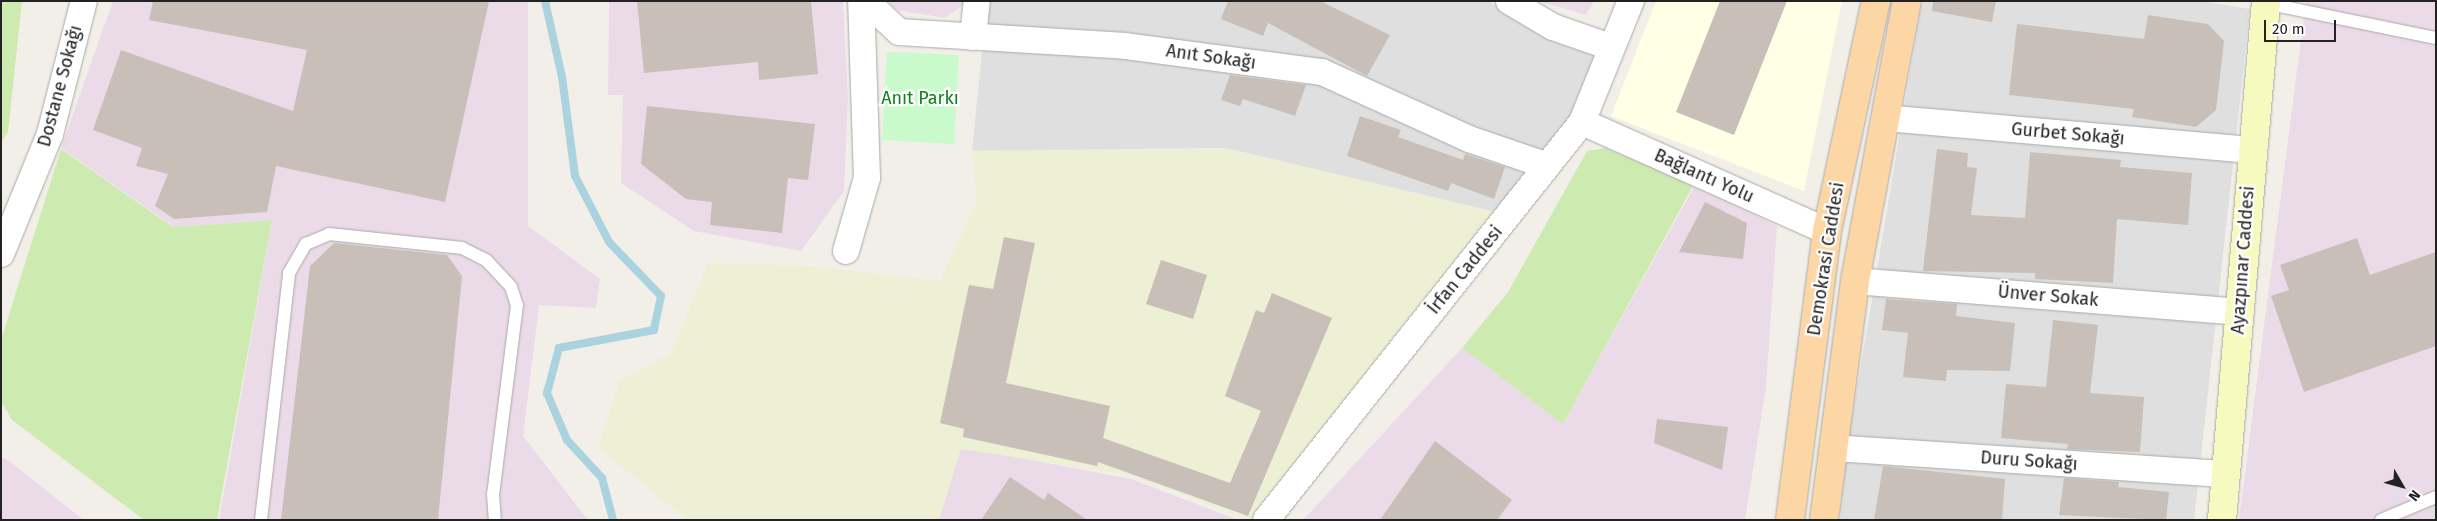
<!DOCTYPE html>
<meta charset="utf-8">
<style>
body{margin:0}
#map{position:relative;width:2437px;height:521px;overflow:hidden;background:#f2efe9;font-family:"Fira Sans",sans-serif}
div>[style]{position:absolute}
[style*='--x']{left:calc(var(--x)*1px);top:calc(var(--y)*1px);width:calc(var(--w)*1px);rotate:calc(var(--a)*1deg)}
.residential>*{inset:0;background:#e0dfdf}
.industrial>*{inset:0;background:#ebdbe8}
.education>*{inset:0;background:#ffffe5}
.farmland>*{inset:0;background:#eef0d5}
.grass>*{inset:0;background:#cdebb0}
.park>*{inset:0;background:#c8facc}
.stream>*{height:8px;margin:-4px;padding:0 4px;transform-origin:4px;border-radius:4px;background:#aad3df}
.building>*{inset:0;background:#c7bfb8}
.roads{filter:drop-shadow(0 0 1px #a9a9a9) drop-shadow(0 0 1px #a9a9a9)}
.lane>*{height:12px;margin:-6px;padding:0 6px;transform-origin:6px;border-radius:6px;background:#fff}
.street>*{height:26px;margin:-13px;padding:0 13px;transform-origin:13px;border-radius:13px;background:#fff}
.secondary>*{height:28px;margin:-14px;padding:0 14px;transform-origin:14px;border-radius:14px;background:#f7fabf}
.primary>*{height:28px;margin:-14px;padding:0 14px;transform-origin:14px;border-radius:14px;background:#fcd6a4}
span{translate:-50% -50%;white-space:nowrap;text-align:center;line-height:1.15;-webkit-text-stroke:4.5px #fff;paint-order:stroke}
.street-label{font-size:18px;color:#222}
.park-label{font-size:18px;color:#0c8416}
.frame{position:absolute;inset:0;border:2px solid #222;pointer-events:none}
.north{position:absolute;left:2377px;top:461px;width:50px;height:50px;-webkit-text-stroke:4px #fff;paint-order:stroke;rotate:128deg;font-size:14px;font-weight:700;line-height:20px;text-align:center;color:#222}
.north::after{content:'';display:block;margin:auto;width:18px;height:22px;background:#222;clip-path:polygon(50% 0,100% 100%,50% 72%,0 100%)}
.scale{position:absolute;left:2264px;top:20px;width:72px;height:22px;box-sizing:border-box;border:2px solid #222;border-top:0;padding-left:6px;font-size:15px;line-height:18px;white-space:nowrap;color:#222;-webkit-text-stroke:4px #fff;paint-order:stroke}
</style>
<div id="map">
<div class="residential">
<div style="clip-path:polygon(987px 1px,1488px 1px,1550px 37px,1595px 55px,1573px 114px,1500px 213px,1226px 148px,972px 151px)"></div>
<div style="clip-path:polygon(1922px 1px,2200px 1px,2250px 9px,2194px 520px,1840px 520px,1845px 460px)"></div>
</div>
<div class="industrial">
<div style="clip-path:polygon(113px 1px,528px 1px,528px 226px,600px 279px,596px 308px,539px 305px,523px 436px,588px 520px,219px 520px,272px 220px,174px 227px,61px 148px)"></div>
<div style="clip-path:polygon(609px 1px,843px 1px,848px 99px,844px 191px,801px 251px,694px 231px,621px 183px,623px 95px,608px 95px)"></div>
<div style="clip-path:polygon(888px 1px,969px 1px,945px 18px,897px 10px)"></div>
<div style="clip-path:polygon(1538px 1px,1594px 1px,1586px 15px)"></div>
<div style="clip-path:polygon(2306px 1px,2436px 1px,2436px 520px,2239px 520px)"></div>
<div style="clip-path:polygon(1695px 185px,1777px 226px,1766px 387px,1745px 520px,1303px 520px,1462px 348px,1563px 424px)"></div>
<div style="clip-path:polygon(958px 446px,1131px 479px,1238px 520px,938px 520px)"></div>
<div style="clip-path:polygon(1px 457px,9px 461px,84px 520px,1px 520px)"></div>
</div>
<div class="education">
<div style="clip-path:polygon(1656px 1px,1842px 1px,1804px 191px,1611px 116px)"></div>
</div>
<div class="farmland">
<div style="clip-path:polygon(1228px 149px,1500px 213px,1248px 520px,1131px 475px,961px 449px,939px 520px,687px 520px,598px 447px,620px 380px,671px 353px,708px 263px,811px 266px,940px 281px,977px 201px,972px 151px)"></div>
</div>
<div class="grass">
<div style="clip-path:polygon(1px 1px,22px 1px,8px 132px,1px 143px)"></div>
<div style="clip-path:polygon(1605px 148px,1694px 184px,1563px 424px,1462px 348px,1508px 292px,1587px 151px)"></div>
<div style="clip-path:polygon(61px 149px,173px 227px,272px 220px,217px 520px,144px 520px,12px 420px,1px 401px,1px 340px)"></div>
</div>
<div class="park">
<div style="clip-path:polygon(887px 52px,959px 55px,954px 144px,882px 140px)"></div>
</div>
<div class="stream">
<div style="--x:545;--y:1;--w:78;--a:77.4"></div>
<div style="--x:562;--y:77;--w:100;--a:82.5"></div>
<div style="--x:575;--y:176;--w:74;--a:62.7"></div>
<div style="--x:609;--y:242;--w:75;--a:46.1"></div>
<div style="--x:661;--y:296;--w:35;--a:102"></div>
<div style="--x:654;--y:330;--w:97;--a:169.3"></div>
<div style="--x:559;--y:348;--w:47;--a:104.9"></div>
<div style="--x:547;--y:393;--w:51;--a:66.9"></div>
<div style="--x:567;--y:440;--w:52;--a:47.4"></div>
<div style="--x:602;--y:478;--w:43;--a:75.3"></div>
</div>
<div class="building">
<div style="clip-path:polygon(153px 1px,489px 1px,445px 202px,276px 166px,267px 212px,174px 219px,155px 206px,168px 174px,136px 166px,142px 148px,93px 130px,121px 50px,293px 111px,307px 50px,149px 20px)"></div>
<div style="clip-path:polygon(637px 1px,811px 1px,818px 74px,759px 80px,758px 62px,644px 73px)"></div>
<div style="clip-path:polygon(1228px 1px,1320px 1px,1390px 35px,1367px 76px,1268px 23px,1263px 36px,1221px 19px)"></div>
<div style="clip-path:polygon(1720px 1px,1787px 1px,1734px 135px,1676px 112px)"></div>
<div style="clip-path:polygon(1933px 1px,1996px 1px,1992px 22px,1932px 11px)"></div>
<div style="clip-path:polygon(2148px 15px,2208px 24px,2224px 41px,2216px 110px,2196px 127px,2132px 117px,2134px 109px,2009px 95px,2017px 24px,2144px 39px)"></div>
<div style="clip-path:polygon(1230px 75px,1306px 85px,1295px 116px,1243px 99px,1240px 106px,1221px 100px)"></div>
<div style="clip-path:polygon(647px 106px,815px 124px,808px 180px,788px 178px,782px 233px,710px 225px,712px 202px,686px 199px,641px 164px)"></div>
<div style="clip-path:polygon(1360px 116px,1401px 130px,1398px 137px,1463px 160px,1465px 154px,1505px 167px,1494px 199px,1451px 183px,1448px 191px,1347px 156px)"></div>
<div style="clip-path:polygon(1937px 149px,1968px 153px,1967px 167px,1977px 168px,1971px 215px,2025px 218px,2030px 152px,2121px 160px,2120px 167px,2192px 173px,2188px 225px,2117px 219px,2113px 283px,2035px 279px,2035px 273px,1923px 271px)"></div>
<div style="clip-path:polygon(1705px 202px,1747px 223px,1743px 259px,1679px 252px)"></div>
<div style="clip-path:polygon(1004px 237px,1035px 243px,1006px 383px,1110px 406px,1103px 438px,1230px 483px,1261px 411px,1225px 396px,1256px 310px,1264px 313px,1272px 293px,1332px 318px,1248px 516px,1098px 462px,1097px 466px,963px 437px,964px 429px,940px 423px,969px 285px,993px 289px)"></div>
<div style="clip-path:polygon(2357px 238px,2370px 275px,2436px 252px,2436px 346px,2304px 392px,2271px 296px,2289px 290px,2280px 265px)"></div>
<div style="clip-path:polygon(334px 243px,447px 255px,462px 276px,438px 520px,281px 520px,310px 266px)"></div>
<div style="clip-path:polygon(1161px 260px,1207px 275px,1193px 319px,1146px 304px)"></div>
<div style="clip-path:polygon(1886px 299px,1957px 304px,1956px 316px,2015px 323px,2010px 371px,1947px 370px,1946px 381px,1903px 377px,1908px 333px,1882px 330px)"></div>
<div style="clip-path:polygon(2053px 320px,2098px 325px,2090px 393px,2144px 397px,2140px 452px,2067px 449px,2068px 444px,2001px 438px,2006px 384px,2046px 387px)"></div>
<div style="clip-path:polygon(1657px 419px,1728px 427px,1722px 470px,1654px 443px)"></div>
<div style="clip-path:polygon(1435px 441px,1512px 500px,1497px 520px,1380px 520px)"></div>
<div style="clip-path:polygon(1883px 466px,2005px 479px,2002px 520px,1874px 520px)"></div>
<div style="clip-path:polygon(1010px 477px,1044px 500px,1048px 493px,1087px 520px,981px 520px)"></div>
<div style="clip-path:polygon(2064px 478px,2119px 482px,2118px 487px,2169px 492px,2166px 520px,2059px 515px)"></div>
</div>
<div class="roads">
<div class="lane">
<div style="--x:2265;--y:3;--w:175;--a:11.6"></div>
<div style="--x:261;--y:520;--w:249;--a:-83.5"></div>
<div style="--x:289;--y:273;--w:34;--a:-60"></div>
<div style="--x:306;--y:244;--w:25;--a:-23"></div>
<div style="--x:329;--y:234;--w:134;--a:6"></div>
<div style="--x:462;--y:248;--w:28;--a:27"></div>
<div style="--x:487;--y:261;--w:35;--a:47"></div>
<div style="--x:511;--y:287;--w:19;--a:72"></div>
<div style="--x:517;--y:305;--w:191;--a:97.2"></div>
<div style="--x:493;--y:494;--w:26;--a:86"></div>
<div style="--x:2381;--y:520;--w:60;--a:-22.7"></div>
</div>
<div class="street">
<div style="--x:866;--y:1;--w:45;--a:43.2"></div>
<div style="--x:899;--y:32;--w:227;--a:3.5"></div>
<div style="--x:1126;--y:46;--w:198;--a:7.6"></div>
<div style="--x:1322;--y:72;--w:162;--a:24.5"></div>
<div style="--x:1469;--y:139;--w:83;--a:18.9"></div>
<div style="--x:1509;--y:1;--w:51;--a:30.6"></div>
<div style="--x:1553;--y:27;--w:60;--a:19.3"></div>
<div style="--x:973;--y:37;--w:36;--a:-84"></div>
<div style="--x:1885;--y:118;--w:366;--a:5"></div>
<div style="--x:1582;--y:122;--w:268;--a:24"></div>
<div style="--x:846;--y:251;--w:76;--a:-74"></div>
<div style="--x:867;--y:178;--w:177;--a:-91.9"></div>
<div style="--x:1;--y:254;--w:130;--a:-67.8"></div>
<div style="--x:50;--y:134;--w:137;--a:-75.7"></div>
<div style="--x:1855;--y:281;--w:387;--a:4.6"></div>
<div style="--x:1833;--y:448;--w:393;--a:3.8"></div>
<div style="--x:1266;--y:520;--w:508;--a:-51.55"></div>
<div style="--x:1582;--y:122;--w:131;--a:-68"></div>
</div>
<div class="secondary">
<div style="--x:2222;--y:520;--w:521;--a:-85.15"></div>
</div>
<div class="primary">
<div style="--x:1790;--y:520;--w:291;--a:-82.7"></div>
<div style="--x:1827;--y:231;--w:235;--a:-78"></div>
<div style="--x:1824;--y:520;--w:241;--a:-82.6"></div>
<div style="--x:1855;--y:281;--w:285;--a:-79.5"></div>
</div>
</div>
<div class="street-label">
<span style="left:1211px;top:57px;rotate:8deg">Anıt Sokağı</span>
<span style="left:60px;top:86px;rotate:-75deg">Dostane Sokağı</span>
<span style="left:2068px;top:134px;rotate:5deg">Gurbet Sokağı</span>
<span style="left:1704px;top:176px;rotate:24deg">Bağlantı Yolu</span>
<span style="left:1826px;top:259px;rotate:-81deg">Demokrasi Caddesi</span>
<span style="left:2243px;top:260px;rotate:-86deg">Ayazpınar Caddesi</span>
<span style="left:1465px;top:270px;rotate:-51deg">İrfan Caddesi</span>
<span style="left:2048px;top:296px;rotate:5deg">Ünver Sokak</span>
<span style="left:2029px;top:461px;rotate:4deg">Duru Sokağı</span>
</div>
<div class="park-label">
<span style="left:920px;top:98px">Anıt Parkı</span>
</div>
<div class="frame"></div>
<div class="north">N</div>
<div class="scale">20 m</div>
</div>
